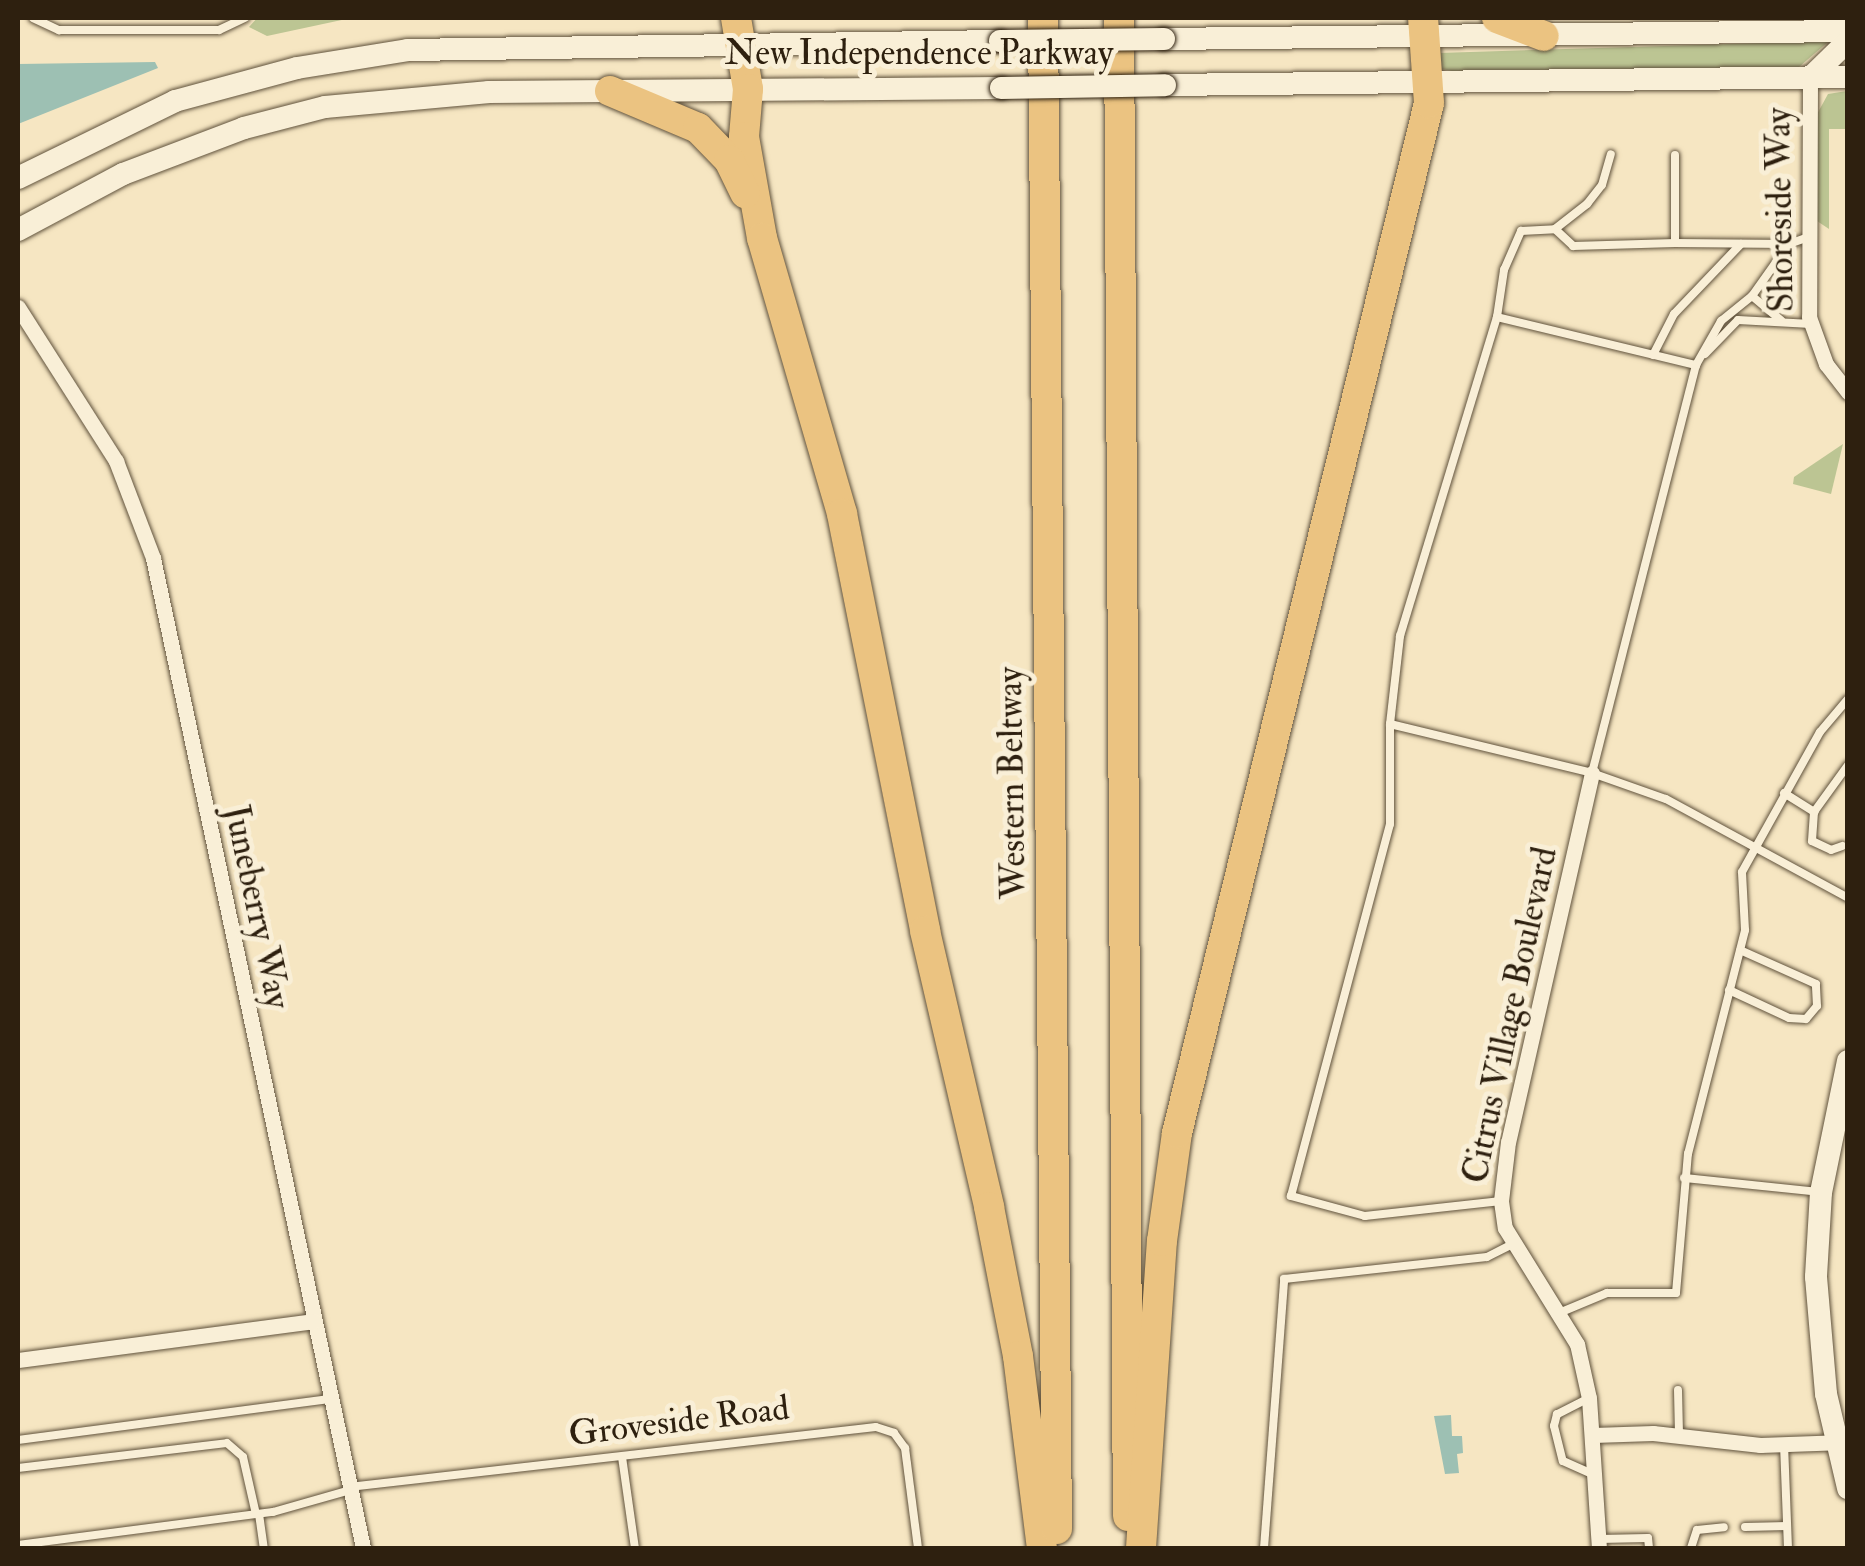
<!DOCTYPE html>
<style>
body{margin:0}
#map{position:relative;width:1865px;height:1566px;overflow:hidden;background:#f6e6c2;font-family:"IM FELL Double Pica",serif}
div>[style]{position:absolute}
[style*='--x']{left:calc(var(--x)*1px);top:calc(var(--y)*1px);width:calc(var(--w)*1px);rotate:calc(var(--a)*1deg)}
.green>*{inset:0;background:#bcc593}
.water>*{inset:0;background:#9dc0b3}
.roads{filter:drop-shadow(0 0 2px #60523c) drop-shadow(0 0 2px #60523c)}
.lane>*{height:8px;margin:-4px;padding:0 4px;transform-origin:4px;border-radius:4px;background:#f9efd7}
.street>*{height:15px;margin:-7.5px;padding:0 7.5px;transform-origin:7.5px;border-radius:7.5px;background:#f9efd7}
.secondary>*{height:22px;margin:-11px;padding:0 11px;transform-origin:11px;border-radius:11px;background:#f9efd7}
.highway>*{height:30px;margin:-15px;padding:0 15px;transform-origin:15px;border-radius:15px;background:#ebc381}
.bridges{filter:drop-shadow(0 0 2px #2e200f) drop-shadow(0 0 2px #2e200f)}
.secondary-bridge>*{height:22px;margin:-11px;padding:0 11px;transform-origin:11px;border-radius:11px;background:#f9efd7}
span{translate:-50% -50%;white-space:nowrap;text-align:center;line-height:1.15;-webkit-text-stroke:10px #f9efd7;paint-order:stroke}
.street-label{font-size:35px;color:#2e200f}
.frame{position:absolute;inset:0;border:20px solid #2e200f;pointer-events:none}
</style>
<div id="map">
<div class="green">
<div style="clip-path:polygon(257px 18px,351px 18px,267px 36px,249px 27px)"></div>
<div style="clip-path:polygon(1829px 41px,1799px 67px,1452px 71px,1442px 69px,1438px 53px)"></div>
<div style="clip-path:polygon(1847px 91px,1847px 129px,1829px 129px,1829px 229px,1817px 221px,1816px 116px,1828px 94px)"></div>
<div style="clip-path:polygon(1843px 444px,1831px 494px,1793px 484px,1794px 477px)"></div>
</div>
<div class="water">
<div style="clip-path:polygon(155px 62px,158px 68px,18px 124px,18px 64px)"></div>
<div style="clip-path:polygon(1451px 1415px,1452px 1436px,1462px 1436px,1463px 1453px,1457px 1454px,1459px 1473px,1445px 1474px,1434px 1416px)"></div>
</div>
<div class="roads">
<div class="lane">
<div style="--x:33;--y:18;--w:29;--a:25"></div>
<div style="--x:59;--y:30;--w:160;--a:0"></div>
<div style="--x:219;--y:30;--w:29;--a:-25"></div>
<div style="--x:1675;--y:155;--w:88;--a:90"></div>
<div style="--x:1675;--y:243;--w:114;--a:0.5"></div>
<div style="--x:1555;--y:229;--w:25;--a:43"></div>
<div style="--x:1573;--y:246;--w:102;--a:-1.7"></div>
<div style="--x:1752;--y:296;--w:38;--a:40"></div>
<div style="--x:1497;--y:317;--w:48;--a:-81.5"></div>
<div style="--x:1504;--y:270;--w:43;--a:-66.4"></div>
<div style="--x:1521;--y:231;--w:34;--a:-3"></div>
<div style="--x:1555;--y:229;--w:41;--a:-38"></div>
<div style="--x:1587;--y:204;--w:24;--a:-52"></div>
<div style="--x:1602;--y:185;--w:32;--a:-74"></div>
<div style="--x:1705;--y:354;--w:47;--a:-45.9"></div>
<div style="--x:1738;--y:320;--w:73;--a:3.1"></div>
<div style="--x:1653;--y:355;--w:46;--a:-62.9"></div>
<div style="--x:1674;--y:314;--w:97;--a:-46.3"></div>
<div style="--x:1696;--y:365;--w:51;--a:-60.4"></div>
<div style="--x:1721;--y:321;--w:40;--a:-39"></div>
<div style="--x:1752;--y:296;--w:64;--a:-54.6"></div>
<div style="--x:1789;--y:244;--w:20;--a:-20"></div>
<div style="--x:1390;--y:724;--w:208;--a:13.6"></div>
<div style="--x:1592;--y:773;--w:78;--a:19.4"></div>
<div style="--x:1666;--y:799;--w:207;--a:28.5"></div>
<div style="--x:1784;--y:793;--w:36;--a:32"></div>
<div style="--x:1814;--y:812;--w:58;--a:-54.1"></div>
<div style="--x:1814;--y:812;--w:29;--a:94"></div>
<div style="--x:1812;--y:841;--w:21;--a:25"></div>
<div style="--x:1831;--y:850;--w:12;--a:-20"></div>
<div style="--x:1729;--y:990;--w:66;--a:25"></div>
<div style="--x:1789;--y:1018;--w:17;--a:3"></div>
<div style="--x:1806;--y:1019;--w:17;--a:-50"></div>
<div style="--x:1817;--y:1006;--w:22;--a:-93"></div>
<div style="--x:1816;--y:984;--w:83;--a:-155.9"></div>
<div style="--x:1684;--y:1178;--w:136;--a:5.9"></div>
<div style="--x:1501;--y:1201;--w:137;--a:173.7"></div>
<div style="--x:1365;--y:1216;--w:77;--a:-164.9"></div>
<div style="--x:1291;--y:1196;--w:385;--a:-75.1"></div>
<div style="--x:1390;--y:824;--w:100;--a:-90"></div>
<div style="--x:1390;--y:724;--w:89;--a:-83.5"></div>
<div style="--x:1400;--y:636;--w:333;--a:-73.1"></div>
<div style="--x:1497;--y:317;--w:205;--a:13.6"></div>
<div style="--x:1696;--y:365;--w:421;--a:104.3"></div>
<div style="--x:1559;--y:1313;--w:52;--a:-22.6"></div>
<div style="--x:1607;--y:1293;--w:69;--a:0"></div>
<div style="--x:1676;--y:1293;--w:140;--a:-85.1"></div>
<div style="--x:1688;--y:1154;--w:231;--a:-75.7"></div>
<div style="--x:1745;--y:930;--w:58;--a:-93"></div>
<div style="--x:1742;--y:872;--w:160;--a:-60.9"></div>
<div style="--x:1820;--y:732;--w:43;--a:-49.7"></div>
<div style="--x:1678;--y:1390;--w:45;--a:88.7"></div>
<div style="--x:1589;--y:1398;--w:36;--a:153"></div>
<div style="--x:1557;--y:1414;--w:12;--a:104"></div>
<div style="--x:1554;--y:1426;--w:36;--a:76"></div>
<div style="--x:1563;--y:1461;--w:35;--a:24"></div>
<div style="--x:18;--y:1440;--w:316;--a:-7.5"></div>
<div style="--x:1784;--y:1444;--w:104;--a:87.8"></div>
<div style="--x:622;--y:1457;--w:92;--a:81.9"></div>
<div style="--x:18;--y:1468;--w:210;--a:-6.8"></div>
<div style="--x:227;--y:1443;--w:21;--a:41"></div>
<div style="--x:243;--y:1457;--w:58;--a:77.2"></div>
<div style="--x:349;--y:1487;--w:530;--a:-6.5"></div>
<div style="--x:876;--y:1427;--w:19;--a:18"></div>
<div style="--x:894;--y:1433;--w:19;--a:54"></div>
<div style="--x:905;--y:1448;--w:101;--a:82.6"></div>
<div style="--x:259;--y:1514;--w:34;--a:82"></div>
<div style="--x:1745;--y:1527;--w:42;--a:-1.4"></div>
<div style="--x:1599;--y:1539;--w:49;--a:-1.2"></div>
<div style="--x:1648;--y:1538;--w:10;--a:84"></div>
<div style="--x:18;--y:1545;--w:257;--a:-7.4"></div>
<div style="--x:273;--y:1512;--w:80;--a:-15.9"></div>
<div style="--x:1264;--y:1548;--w:270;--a:-85.7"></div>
<div style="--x:1284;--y:1279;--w:204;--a:-6.2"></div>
<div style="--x:1487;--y:1257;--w:29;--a:-27"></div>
<div style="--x:1691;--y:1548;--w:19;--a:-72"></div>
<div style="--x:1697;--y:1530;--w:27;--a:-6"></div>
</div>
<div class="street">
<div style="--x:1810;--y:78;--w:239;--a:90.2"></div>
<div style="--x:1809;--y:317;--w:50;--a:70.1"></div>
<div style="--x:1826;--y:364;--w:36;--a:52"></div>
<div style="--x:18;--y:307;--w:183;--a:57.5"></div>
<div style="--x:116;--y:461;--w:104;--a:69.1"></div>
<div style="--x:153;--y:558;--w:1012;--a:78.02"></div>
<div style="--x:1592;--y:773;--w:378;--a:102.8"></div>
<div style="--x:1508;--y:1142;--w:59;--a:96.8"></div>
<div style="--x:1501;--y:1201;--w:27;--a:82"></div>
<div style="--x:1505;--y:1228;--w:137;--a:58.2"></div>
<div style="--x:1577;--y:1344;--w:55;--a:77.5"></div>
<div style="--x:1589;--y:1398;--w:150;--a:86.2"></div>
<div style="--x:18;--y:1360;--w:299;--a:-7.5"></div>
<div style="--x:1593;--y:1435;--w:60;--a:-1.9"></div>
<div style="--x:1653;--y:1433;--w:108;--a:6.4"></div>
<div style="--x:1760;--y:1445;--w:84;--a:-2"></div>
</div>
<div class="secondary">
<div style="--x:1164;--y:39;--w:684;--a:-0.67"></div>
<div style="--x:1810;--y:78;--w:53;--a:-44.2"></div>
<div style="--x:1165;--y:85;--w:683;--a:-0.67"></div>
<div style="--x:18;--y:178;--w:175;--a:-26.1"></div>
<div style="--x:175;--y:101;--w:126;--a:-15.1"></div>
<div style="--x:297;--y:68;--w:112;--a:-9.2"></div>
<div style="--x:408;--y:50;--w:592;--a:-0.87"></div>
<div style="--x:18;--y:230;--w:119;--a:-28.1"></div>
<div style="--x:123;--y:174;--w:129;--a:-20.8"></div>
<div style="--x:244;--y:128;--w:84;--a:-14.5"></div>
<div style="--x:325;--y:107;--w:165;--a:-5.2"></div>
<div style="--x:489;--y:92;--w:512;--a:-0.45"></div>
<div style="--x:1848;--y:1061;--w:134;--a:101.6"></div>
<div style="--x:1821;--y:1192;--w:85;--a:93.4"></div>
<div style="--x:1816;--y:1277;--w:117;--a:85.1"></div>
<div style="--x:1826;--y:1394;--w:97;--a:76.8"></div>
</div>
<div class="highway">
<div style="--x:736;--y:18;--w:72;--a:80.4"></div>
<div style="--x:748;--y:89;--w:48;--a:94.8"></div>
<div style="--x:744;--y:137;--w:103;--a:79.9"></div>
<div style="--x:762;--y:238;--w:287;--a:73.8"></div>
<div style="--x:842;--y:514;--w:425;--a:78.7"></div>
<div style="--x:925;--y:931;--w:283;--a:76.9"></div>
<div style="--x:989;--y:1207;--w:152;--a:79"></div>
<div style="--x:1018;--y:1356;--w:193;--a:82.9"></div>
<div style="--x:1043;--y:18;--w:1511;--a:89.47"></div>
<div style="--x:1119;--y:18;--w:1498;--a:89.66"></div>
<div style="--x:1497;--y:18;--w:50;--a:21"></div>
<div style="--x:610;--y:91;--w:95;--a:22.8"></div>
<div style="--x:698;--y:128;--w:45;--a:45.9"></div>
<div style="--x:729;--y:160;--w:37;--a:64"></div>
<div style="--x:1141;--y:1548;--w:308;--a:-86.1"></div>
<div style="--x:1162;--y:1241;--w:109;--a:-82.1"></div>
<div style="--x:1177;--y:1133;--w:1060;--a:-76.25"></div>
<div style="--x:1429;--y:103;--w:85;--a:-94"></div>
</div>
</div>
<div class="bridges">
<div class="secondary-bridge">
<div style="--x:1000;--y:41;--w:164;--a:-0.7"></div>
<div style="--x:1001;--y:88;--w:164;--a:-1"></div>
</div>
</div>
<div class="street-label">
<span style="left:919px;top:53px">New Independence Parkway</span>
<span style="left:1780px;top:210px;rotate:-91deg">Shoreside Way</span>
<span style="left:1012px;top:783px;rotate:-91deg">Western Beltway</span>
<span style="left:257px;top:907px;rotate:78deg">Juneberry Way</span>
<span style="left:1510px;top:1015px;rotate:-78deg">Citrus Village Boulevard</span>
<span style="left:679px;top:1421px;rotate:-7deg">Groveside Road</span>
</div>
<div class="frame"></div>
</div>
